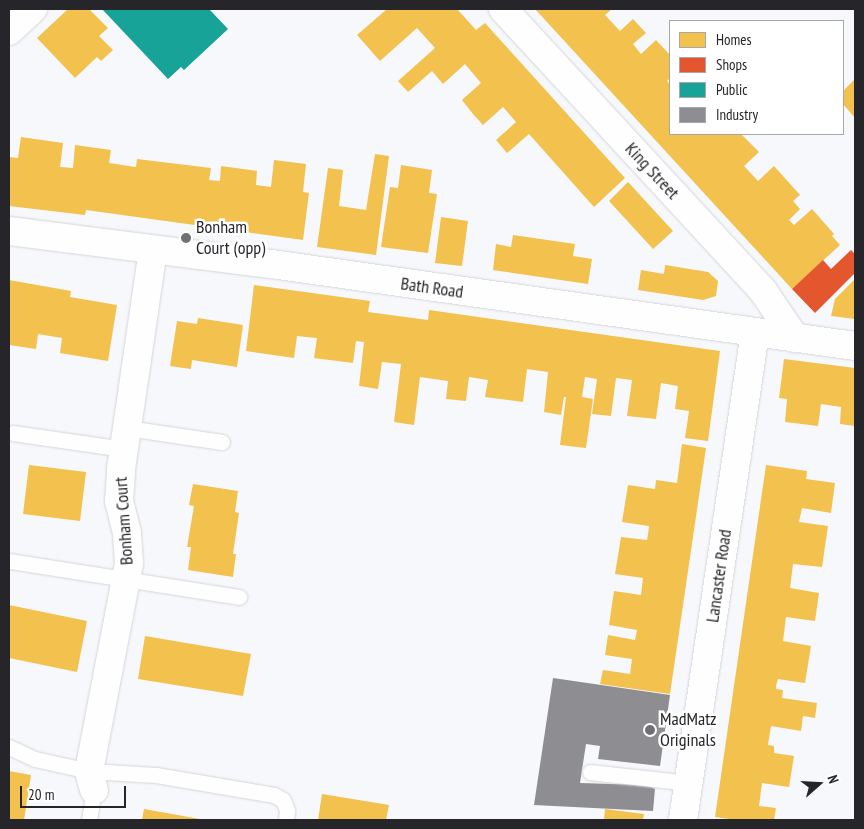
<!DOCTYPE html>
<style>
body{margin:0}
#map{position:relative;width:864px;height:829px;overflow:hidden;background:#f7f8fc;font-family:"PT Sans Narrow",sans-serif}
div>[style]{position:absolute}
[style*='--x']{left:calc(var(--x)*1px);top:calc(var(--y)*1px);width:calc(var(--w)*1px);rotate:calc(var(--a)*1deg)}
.homes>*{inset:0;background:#f2c14e}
.shops>*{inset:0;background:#e4572e}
.public>*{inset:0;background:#17a398}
.industry>*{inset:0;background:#8d8d92}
.roads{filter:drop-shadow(0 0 1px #d4d5d8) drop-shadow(0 0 1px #d4d5d8)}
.service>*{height:15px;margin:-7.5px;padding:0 7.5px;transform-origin:7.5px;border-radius:7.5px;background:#fefeff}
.minor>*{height:28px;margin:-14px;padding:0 14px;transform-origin:14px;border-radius:14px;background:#fefeff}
.tertiary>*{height:28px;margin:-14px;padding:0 14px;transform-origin:14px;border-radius:14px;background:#fefeff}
.dots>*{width:14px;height:14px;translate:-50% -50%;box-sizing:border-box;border:2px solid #fff;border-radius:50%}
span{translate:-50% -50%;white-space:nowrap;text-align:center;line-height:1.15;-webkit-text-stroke:5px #fff;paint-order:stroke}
.street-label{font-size:18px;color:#26262a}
.poi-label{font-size:18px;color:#26262a}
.left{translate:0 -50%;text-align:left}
.frame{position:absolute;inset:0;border:10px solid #26262a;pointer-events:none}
.legend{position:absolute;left:669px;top:20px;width:175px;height:115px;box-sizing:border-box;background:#fff;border:1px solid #a8a8aa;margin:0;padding:6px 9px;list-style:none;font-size:15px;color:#26262a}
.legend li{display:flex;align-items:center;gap:10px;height:25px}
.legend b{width:25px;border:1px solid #a8a8aa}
.north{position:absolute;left:794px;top:759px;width:50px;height:50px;-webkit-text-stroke:4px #fff;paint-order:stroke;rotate:71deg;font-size:14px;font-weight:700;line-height:20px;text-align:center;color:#26262a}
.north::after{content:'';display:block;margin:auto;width:18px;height:22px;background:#26262a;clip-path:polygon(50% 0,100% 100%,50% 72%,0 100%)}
.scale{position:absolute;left:20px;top:786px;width:106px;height:22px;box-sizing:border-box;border:2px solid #26262a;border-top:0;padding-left:6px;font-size:15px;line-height:18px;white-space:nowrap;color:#26262a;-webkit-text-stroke:4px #fff;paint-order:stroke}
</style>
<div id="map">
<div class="homes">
<div style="clip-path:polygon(68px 9px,89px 9px,108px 28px,99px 36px,113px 50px,101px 61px,97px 57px,75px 78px,37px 38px)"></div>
<div style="clip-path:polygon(387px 9px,457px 9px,476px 30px,485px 23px,625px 178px,594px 207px,529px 134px,507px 153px,496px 140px,516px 122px,503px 107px,483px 125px,473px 114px,462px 100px,481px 83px,465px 64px,443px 84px,432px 71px,408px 92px,398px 81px,435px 48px,417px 28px,380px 61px,357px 35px)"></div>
<div style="clip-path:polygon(535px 9px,612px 9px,605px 15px,620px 31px,633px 19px,646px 33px,633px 44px,641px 54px,656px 40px,670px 55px,670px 78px,667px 81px,670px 84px,670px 134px,741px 134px,759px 152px,744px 166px,758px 181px,774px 166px,800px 195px,793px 201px,800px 209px,789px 220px,794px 225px,812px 209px,834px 234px,832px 236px,840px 245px,792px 289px)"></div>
<div style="clip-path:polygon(855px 79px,855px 118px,843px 104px,843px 91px)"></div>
<div style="clip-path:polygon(21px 137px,63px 143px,60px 167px,73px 168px,75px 145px,111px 150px,109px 163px,136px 167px,137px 159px,211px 168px,209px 180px,220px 181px,221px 166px,257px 171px,256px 185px,271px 187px,274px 160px,306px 164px,303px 192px,309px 193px,303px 240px,86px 210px,85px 215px,9px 206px,9px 157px,18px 158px)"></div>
<div style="clip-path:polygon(375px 154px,389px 156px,376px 255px,317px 247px,328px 168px,343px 170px,339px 206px,366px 210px)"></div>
<div style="clip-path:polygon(401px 165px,432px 170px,429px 193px,437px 194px,428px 253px,381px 247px,390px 187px,398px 188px)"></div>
<div style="clip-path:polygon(628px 182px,673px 231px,653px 249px,609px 201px)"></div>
<div style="clip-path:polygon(441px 217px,468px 221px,462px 266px,435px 263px)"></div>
<div style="clip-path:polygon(513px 235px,575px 244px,573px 256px,592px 259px,588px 284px,493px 270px,496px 244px,511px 247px)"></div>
<div style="clip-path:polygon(665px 265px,708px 272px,718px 281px,716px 296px,703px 300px,638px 290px,641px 270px,664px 274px)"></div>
<div style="clip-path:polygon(9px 280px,71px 291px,70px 297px,117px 305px,108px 361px,60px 353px,62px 338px,38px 334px,36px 349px,9px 345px)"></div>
<div style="clip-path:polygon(854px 280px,855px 319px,831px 316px,835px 299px)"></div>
<div style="clip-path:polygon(254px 285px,370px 301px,368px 312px,428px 320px,429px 310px,720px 351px,708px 441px,685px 438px,689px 411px,675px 409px,678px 386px,661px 383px,656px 419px,627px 416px,632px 380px,616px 378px,611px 416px,592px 414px,597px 379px,585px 377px,582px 397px,593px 399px,586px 448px,560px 445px,566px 397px,564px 397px,561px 415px,544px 412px,548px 372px,527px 369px,523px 402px,485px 397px,488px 380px,469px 377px,466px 401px,446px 399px,448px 381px,420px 377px,414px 425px,394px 422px,401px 364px,382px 362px,378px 389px,359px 386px,364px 342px,356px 341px,353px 363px,314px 358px,317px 338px,306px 337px,297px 336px,294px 358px,246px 351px)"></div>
<div style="clip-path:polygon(198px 318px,243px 325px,237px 367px,192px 360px,191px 369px,170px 366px,177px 321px,197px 324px)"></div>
<div style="clip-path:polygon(784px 359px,855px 368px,855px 426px,840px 424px,841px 407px,821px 404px,818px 426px,785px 422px,787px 399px,779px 398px)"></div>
<div style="clip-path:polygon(682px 444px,706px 448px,670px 694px,600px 684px,603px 670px,630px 674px,631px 667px,632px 659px,605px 655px,608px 635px,635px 640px,637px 630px,609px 625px,614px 591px,641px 595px,642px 586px,643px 578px,615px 574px,621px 537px,647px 540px,648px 534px,649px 526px,622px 522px,628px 485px,655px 489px,656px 480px,677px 483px)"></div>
<div style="clip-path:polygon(29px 465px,86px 472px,80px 521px,23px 514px)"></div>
<div style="clip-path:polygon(766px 465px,807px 471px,806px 479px,835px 483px,831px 513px,802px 508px,799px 522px,828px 526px,822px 567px,793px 564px,790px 588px,819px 593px,815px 621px,786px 617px,783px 641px,811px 646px,805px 683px,778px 679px,776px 686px,776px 689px,783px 690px,782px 698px,817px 703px,815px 718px,803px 716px,801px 731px,771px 726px,768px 745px,774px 746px,774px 753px,794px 756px,789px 787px,762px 783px,759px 806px,776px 808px,774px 820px,736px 820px,715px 817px)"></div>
<div style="clip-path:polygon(193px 484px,238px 491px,235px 512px,239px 513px,233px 554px,236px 554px,233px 577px,188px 570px,191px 547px,187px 547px,194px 506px,189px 505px)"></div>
<div style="clip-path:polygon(9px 605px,87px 621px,77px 672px,9px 658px)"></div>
<div style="clip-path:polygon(145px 636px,251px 654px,243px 696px,138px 679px)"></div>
<div style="clip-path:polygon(9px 771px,31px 775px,24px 820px,9px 820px)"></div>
<div style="clip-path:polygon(322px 794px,389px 805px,386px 820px,318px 820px)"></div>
<div style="clip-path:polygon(144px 809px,200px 819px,200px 820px,142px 820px)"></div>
<div style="clip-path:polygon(605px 809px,644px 814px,643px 820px,604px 820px)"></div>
</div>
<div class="shops">
<div style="clip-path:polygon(851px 250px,855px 254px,855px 273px,815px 313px,792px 289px,823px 260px,831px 269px)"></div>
</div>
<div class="public">
<div style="clip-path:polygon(102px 9px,209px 9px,228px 29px,184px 70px,181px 67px,168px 79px)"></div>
</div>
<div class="industry">
<div style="clip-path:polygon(553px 678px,670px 695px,660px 766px,598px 759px,600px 746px,586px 744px,580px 783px,647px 785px,655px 789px,653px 811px,534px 805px)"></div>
</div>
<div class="roads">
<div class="service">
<div style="--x:127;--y:428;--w:96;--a:8.4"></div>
<div style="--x:13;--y:433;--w:112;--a:8.2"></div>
<div style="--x:10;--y:561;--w:232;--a:8.9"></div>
<div style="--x:9;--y:747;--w:29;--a:25"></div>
<div style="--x:35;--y:759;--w:55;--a:12.5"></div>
<div style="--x:89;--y:771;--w:67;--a:3.4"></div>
<div style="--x:156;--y:775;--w:120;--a:9.6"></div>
<div style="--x:274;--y:795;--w:10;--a:29"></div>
<div style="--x:283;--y:800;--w:11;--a:68"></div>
<div style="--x:287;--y:810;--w:10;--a:96"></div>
<div style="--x:590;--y:772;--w:100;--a:6.3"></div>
<div style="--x:89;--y:820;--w:30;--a:-81"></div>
</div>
<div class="minor">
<div style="--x:503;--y:9;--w:384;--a:47.3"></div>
<div style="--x:763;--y:291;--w:57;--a:55.8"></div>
<div style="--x:9;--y:31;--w:33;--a:-43"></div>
<div style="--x:94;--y:790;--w:20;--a:-105"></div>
<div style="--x:89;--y:771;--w:212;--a:-79.1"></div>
<div style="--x:129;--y:563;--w:30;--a:-94"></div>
<div style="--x:127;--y:533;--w:33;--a:-104"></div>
<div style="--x:119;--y:501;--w:32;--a:-86"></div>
<div style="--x:121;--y:469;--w:221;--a:-81.7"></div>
<div style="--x:683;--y:820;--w:493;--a:-81.6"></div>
</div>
<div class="tertiary">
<div style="--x:9;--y:231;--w:264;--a:7.2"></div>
<div style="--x:271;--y:264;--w:590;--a:7.99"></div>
</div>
</div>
<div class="dots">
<div style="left:186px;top:238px;background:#6f7074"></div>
<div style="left:650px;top:730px;background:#6f7074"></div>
</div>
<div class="street-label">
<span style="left:652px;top:171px;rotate:47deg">King Street</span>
<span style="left:432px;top:288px;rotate:8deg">Bath Road</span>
<span style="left:124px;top:521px;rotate:-94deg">Bonham Court</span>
<span style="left:719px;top:576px;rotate:-82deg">Lancaster Road</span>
</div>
<div class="poi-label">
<span class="left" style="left:196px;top:238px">Bonham<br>Court (opp)</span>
<span class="left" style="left:660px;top:730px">MadMatz<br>Originals</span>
</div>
<div class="frame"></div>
<ul class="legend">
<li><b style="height:14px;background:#f2c14e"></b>Homes</li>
<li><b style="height:14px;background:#e4572e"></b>Shops</li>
<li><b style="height:14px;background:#17a398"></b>Public</li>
<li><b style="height:14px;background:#8d8d92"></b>Industry</li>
</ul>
<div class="north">N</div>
<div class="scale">20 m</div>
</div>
